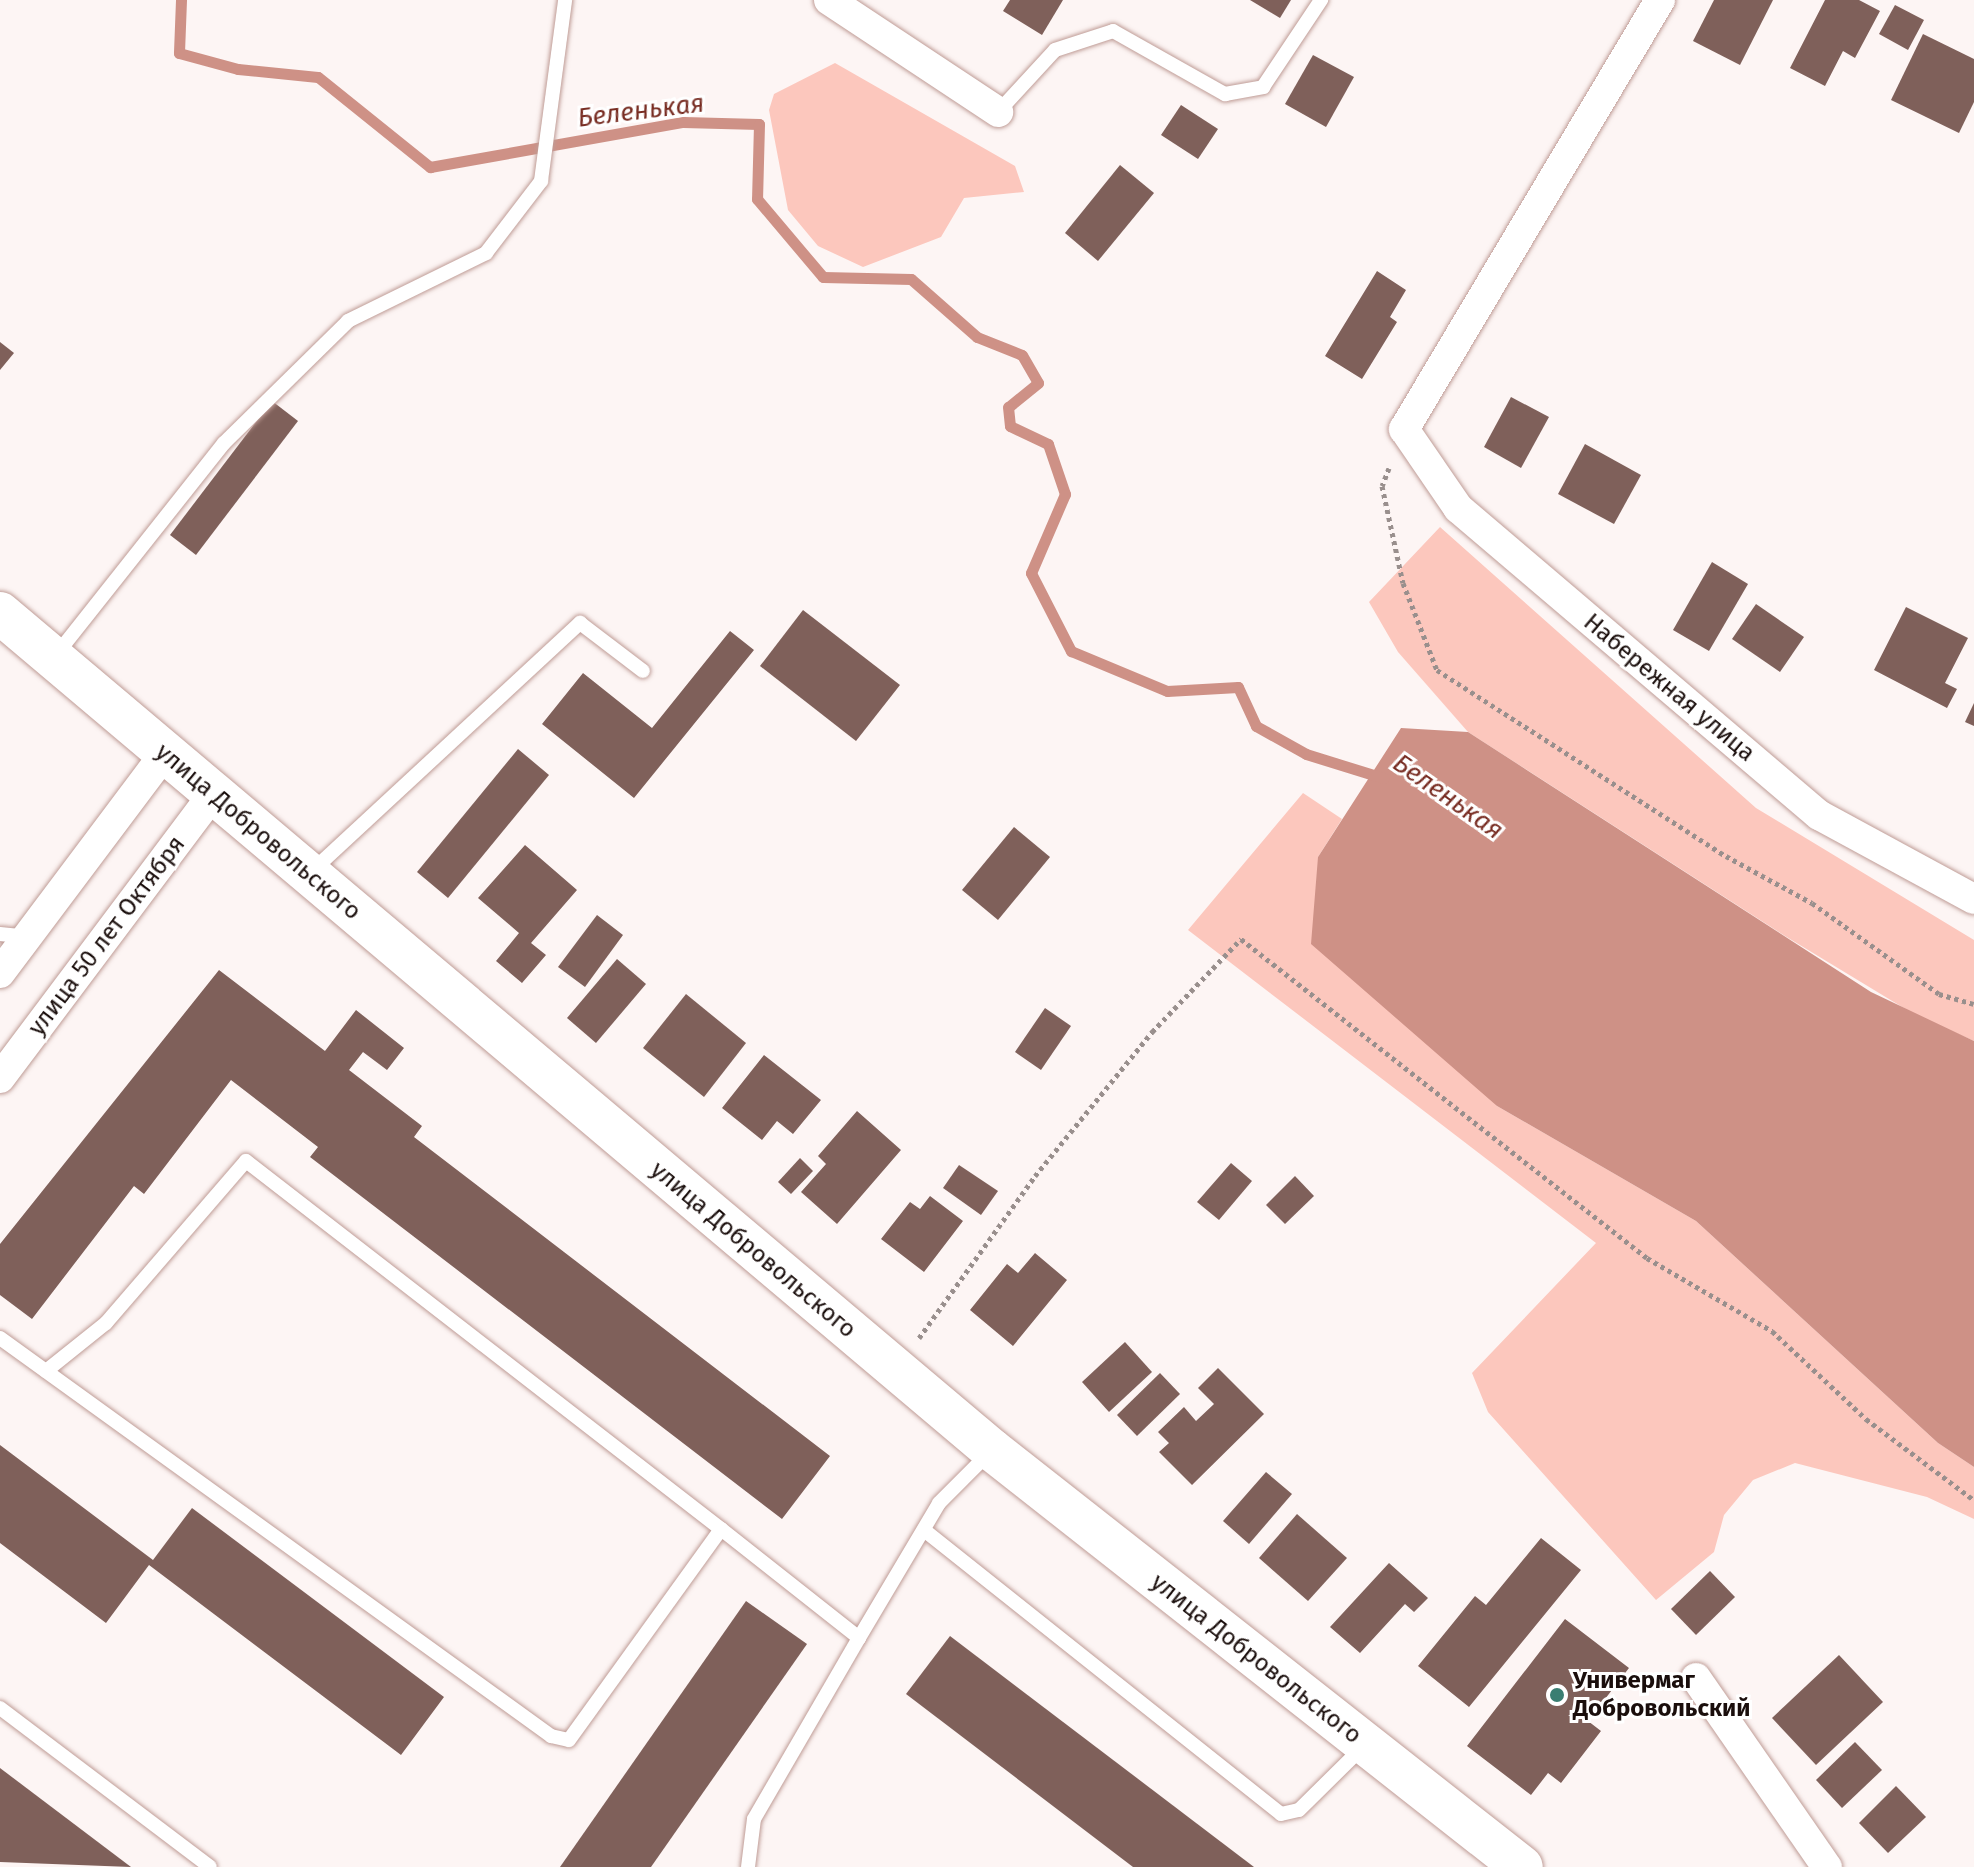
<!DOCTYPE html>
<meta charset="utf-8">
<style>
body{margin:0}
#map{position:relative;width:1974px;height:1867px;overflow:hidden;background:#fdf5f4;font-family:"Fira Sans",sans-serif}
div>[style]{position:absolute}
[style*='--x']{left:calc(var(--x)*1px);top:calc(var(--y)*1px);width:calc(var(--w)*1px);rotate:calc(var(--a)*1deg)}
.green>*{inset:0;background:#fcc7bd}
.water>*{inset:0;background:#ce9186}
.stream>*{height:11px;margin:-5.5px;padding:0 5.5px;transform-origin:5.5px;border-radius:5.5px;background:#ce9186}
.building>*{inset:0;background:#7f605a}
.path>*{height:5px;margin-top:-2.5px;transform-origin:0;background:repeating-linear-gradient(90deg,#998f8d 0 4px,transparent 0 8px)}
.roads{filter:drop-shadow(0 0 2px #bf9c96) drop-shadow(0 0 2px #bf9c96)}
.lane>*{height:14px;margin:-7px;padding:0 7px;transform-origin:7px;border-radius:7px;background:#fff}
.street>*{height:30px;margin:-15px;padding:0 15px;transform-origin:15px;border-radius:15px;background:#fff}
.secondary>*{height:42px;margin:-21px;padding:0 21px;transform-origin:21px;border-radius:21px;background:#fff}
.dots>*{width:22px;height:22px;translate:-50% -50%;box-sizing:border-box;border:4px solid #fff;border-radius:50%}
span{translate:-50% -50%;white-space:nowrap;text-align:center;line-height:1.15;-webkit-text-stroke:6px #fff;paint-order:stroke}
.street-label{font-size:24px;color:#1a0e0c}
.poi-label{font-size:24px;color:#1a0e0c;font-weight:700}
.left{translate:0 -50%;text-align:left}
.water-label{font-size:26px;color:#782d23;font-style:italic}
</style>
<div id="map">
<div class="green">
<div style="clip-path:polygon(835px 63px,1015px 166px,1024px 192px,964px 198px,941px 237px,863px 267px,818px 246px,788px 210px,769px 110px,774px 94px)"></div>
<div style="clip-path:polygon(1440px 527px,1756px 808px,1974px 940px,1974px 1041px,1917px 1016px,1785px 936px,1468px 732px,1398px 652px,1369px 602px)"></div>
<div style="clip-path:polygon(1303px 793px,1342px 819px,1318px 857px,1497px 1106px,1696px 1221px,1938px 1443px,1974px 1467px,1974px 1519px,1927px 1497px,1795px 1463px,1753px 1480px,1724px 1515px,1714px 1552px,1656px 1600px,1488px 1412px,1472px 1373px,1596px 1243px,1188px 930px)"></div>
</div>
<div class="water">
<div style="clip-path:polygon(1401px 728px,1468px 732px,1871px 992px,1974px 1041px,1974px 1467px,1938px 1443px,1696px 1221px,1497px 1106px,1311px 944px,1318px 857px)"></div>
</div>
<div class="stream">
<div style="--x:181;--y:0;--w:53;--a:92.2"></div>
<div style="--x:179;--y:53;--w:61;--a:15.2"></div>
<div style="--x:238;--y:69;--w:80;--a:5.7"></div>
<div style="--x:318;--y:77;--w:144;--a:38.8"></div>
<div style="--x:430;--y:167;--w:257;--a:-10.1"></div>
<div style="--x:683;--y:122;--w:76;--a:1.5"></div>
<div style="--x:759;--y:124;--w:75;--a:91.5"></div>
<div style="--x:757;--y:199;--w:102;--a:49.8"></div>
<div style="--x:823;--y:277;--w:88;--a:1.3"></div>
<div style="--x:911;--y:279;--w:88;--a:41.3"></div>
<div style="--x:977;--y:337;--w:48;--a:21.8"></div>
<div style="--x:1022;--y:355;--w:32;--a:60"></div>
<div style="--x:1038;--y:383;--w:38;--a:141"></div>
<div style="--x:1008;--y:407;--w:19;--a:84"></div>
<div style="--x:1010;--y:426;--w:42;--a:25.3"></div>
<div style="--x:1048;--y:444;--w:53;--a:71.2"></div>
<div style="--x:1065;--y:494;--w:86;--a:113.3"></div>
<div style="--x:1031;--y:573;--w:88;--a:62.9"></div>
<div style="--x:1071;--y:651;--w:104;--a:22.6"></div>
<div style="--x:1167;--y:691;--w:71;--a:-3.2"></div>
<div style="--x:1238;--y:687;--w:43;--a:65.2"></div>
<div style="--x:1256;--y:726;--w:57;--a:29.2"></div>
<div style="--x:1306;--y:754;--w:81;--a:17.3"></div>
</div>
<div class="building">
<div style="clip-path:polygon(1010px 0,1063px 0,1042px 35px,1003px 11px)"></div>
<div style="clip-path:polygon(1250px 0,1291px 0,1280px 18px)"></div>
<div style="clip-path:polygon(1714px 0,1773px 0,1740px 65px,1693px 41px)"></div>
<div style="clip-path:polygon(1825px 0,1859px 0,1880px 11px,1855px 58px,1843px 51px,1825px 86px,1790px 68px)"></div>
<div style="clip-path:polygon(1895px 5px,1924px 20px,1908px 50px,1879px 34px)"></div>
<div style="clip-path:polygon(1923px 34px,1974px 59px,1974px 102px,1959px 133px,1891px 100px)"></div>
<div style="clip-path:polygon(1313px 55px,1354px 77px,1326px 127px,1285px 104px)"></div>
<div style="clip-path:polygon(1181px 105px,1218px 129px,1198px 159px,1161px 135px)"></div>
<div style="clip-path:polygon(1120px 165px,1154px 193px,1098px 261px,1065px 233px)"></div>
<div style="clip-path:polygon(1377px 271px,1406px 290px,1390px 317px,1397px 322px,1362px 379px,1325px 356px)"></div>
<div style="clip-path:polygon(0 342px,14px 353px,0 370px)"></div>
<div style="clip-path:polygon(1511px 397px,1549px 417px,1521px 468px,1484px 447px)"></div>
<div style="clip-path:polygon(272px 401px,298px 421px,196px 555px,170px 535px)"></div>
<div style="clip-path:polygon(1585px 444px,1641px 475px,1614px 524px,1558px 494px)"></div>
<div style="clip-path:polygon(1712px 562px,1748px 584px,1709px 651px,1673px 630px)"></div>
<div style="clip-path:polygon(1756px 604px,1804px 637px,1780px 672px,1732px 639px)"></div>
<div style="clip-path:polygon(1906px 607px,1968px 638px,1945px 683px,1957px 689px,1947px 708px,1874px 670px)"></div>
<div style="clip-path:polygon(803px 610px,900px 685px,856px 741px,760px 666px)"></div>
<div style="clip-path:polygon(730px 631px,754px 650px,634px 798px,542px 724px,583px 673px,652px 728px)"></div>
<div style="clip-path:polygon(1974px 703px,1974px 726px,1965px 722px)"></div>
<div style="clip-path:polygon(518px 749px,549px 775px,448px 898px,417px 872px)"></div>
<div style="clip-path:polygon(1014px 827px,1050px 857px,998px 920px,962px 890px)"></div>
<div style="clip-path:polygon(525px 845px,577px 890px,531px 943px,546px 955px,522px 983px,496px 961px,519px 933px,478px 898px)"></div>
<div style="clip-path:polygon(597px 915px,623px 935px,585px 987px,558px 967px)"></div>
<div style="clip-path:polygon(617px 959px,646px 984px,596px 1043px,567px 1018px)"></div>
<div style="clip-path:polygon(219px 970px,325px 1051px,356px 1010px,404px 1048px,387px 1070px,363px 1052px,349px 1070px,422px 1126px,414px 1137px,830px 1456px,782px 1519px,310px 1157px,318px 1147px,231px 1080px,144px 1194px,134px 1186px,32px 1319px,0 1295px,0 1244px)"></div>
<div style="clip-path:polygon(686px 994px,746px 1043px,704px 1097px,643px 1048px)"></div>
<div style="clip-path:polygon(1045px 1008px,1071px 1026px,1041px 1070px,1015px 1052px)"></div>
<div style="clip-path:polygon(764px 1055px,821px 1100px,793px 1134px,777px 1121px,762px 1140px,722px 1108px)"></div>
<div style="clip-path:polygon(857px 1111px,901px 1150px,837px 1224px,801px 1192px,826px 1164px,818px 1156px)"></div>
<div style="clip-path:polygon(800px 1158px,813px 1171px,791px 1194px,778px 1182px)"></div>
<div style="clip-path:polygon(1231px 1163px,1252px 1181px,1219px 1220px,1197px 1202px)"></div>
<div style="clip-path:polygon(959px 1165px,998px 1191px,981px 1215px,943px 1188px)"></div>
<div style="clip-path:polygon(1295px 1176px,1314px 1196px,1285px 1224px,1266px 1205px)"></div>
<div style="clip-path:polygon(930px 1196px,963px 1221px,924px 1272px,881px 1239px,910px 1202px,920px 1209px)"></div>
<div style="clip-path:polygon(1035px 1253px,1067px 1280px,1013px 1346px,970px 1310px,1007px 1264px,1018px 1273px)"></div>
<div style="clip-path:polygon(1125px 1342px,1152px 1372px,1109px 1412px,1082px 1382px)"></div>
<div style="clip-path:polygon(1218px 1368px,1264px 1414px,1192px 1485px,1159px 1452px,1169px 1443px,1158px 1432px,1184px 1407px,1196px 1421px,1214px 1404px,1198px 1388px)"></div>
<div style="clip-path:polygon(1160px 1373px,1180px 1394px,1137px 1436px,1117px 1415px)"></div>
<div style="clip-path:polygon(0 1445px,153px 1560px,192px 1508px,444px 1697px,401px 1755px,149px 1565px,106px 1623px,0 1543px)"></div>
<div style="clip-path:polygon(1266px 1472px,1292px 1494px,1249px 1544px,1223px 1521px)"></div>
<div style="clip-path:polygon(1297px 1514px,1347px 1558px,1308px 1601px,1259px 1558px)"></div>
<div style="clip-path:polygon(1541px 1538px,1581px 1570px,1469px 1707px,1418px 1666px,1475px 1596px,1486px 1605px)"></div>
<div style="clip-path:polygon(1389px 1563px,1428px 1598px,1414px 1612px,1405px 1604px,1360px 1653px,1330px 1627px)"></div>
<div style="clip-path:polygon(1710px 1571px,1735px 1597px,1696px 1635px,1671px 1609px)"></div>
<div style="clip-path:polygon(746px 1601px,807px 1644px,651px 1867px,560px 1867px)"></div>
<div style="clip-path:polygon(1565px 1619px,1629px 1668px,1588px 1721px,1601px 1731px,1561px 1783px,1548px 1773px,1531px 1795px,1467px 1746px)"></div>
<div style="clip-path:polygon(950px 1636px,1254px 1867px,1133px 1867px,906px 1694px)"></div>
<div style="clip-path:polygon(1839px 1655px,1883px 1702px,1816px 1765px,1772px 1718px)"></div>
<div style="clip-path:polygon(1855px 1742px,1882px 1770px,1842px 1808px,1816px 1780px)"></div>
<div style="clip-path:polygon(0 1768px,131px 1867px,0 1862px)"></div>
<div style="clip-path:polygon(1896px 1786px,1926px 1817px,1888px 1853px,1859px 1823px)"></div>
</div>
<div class="path">
<div style="--x:1389;--y:468;--w:19;--a:111"></div>
<div style="--x:1382;--y:486;--w:99;--a:77.8"></div>
<div style="--x:1403;--y:583;--w:93;--a:68.7"></div>
<div style="--x:1437;--y:670;--w:344;--a:32.8"></div>
<div style="--x:1726;--y:856;--w:98;--a:28.7"></div>
<div style="--x:1812;--y:903;--w:156;--a:35.6"></div>
<div style="--x:1939;--y:994;--w:36;--a:16"></div>
<div style="--x:919;--y:1338;--w:199;--a:-54.4"></div>
<div style="--x:1035;--y:1176;--w:186;--a:-50.9"></div>
<div style="--x:1152;--y:1032;--w:129;--a:-46.3"></div>
<div style="--x:1241;--y:939;--w:516;--a:38.16"></div>
<div style="--x:1647;--y:1258;--w:145;--a:30.3"></div>
<div style="--x:1772;--y:1331;--w:129;--a:43.1"></div>
<div style="--x:1866;--y:1419;--w:135;--a:36.9"></div>
</div>
<div class="roads">
<div class="lane">
<div style="--x:998;--y:112;--w:84;--a:-47.4"></div>
<div style="--x:1055;--y:50;--w:61;--a:-18.1"></div>
<div style="--x:1113;--y:31;--w:129;--a:29.4"></div>
<div style="--x:1225;--y:94;--w:39;--a:-10"></div>
<div style="--x:1263;--y:87;--w:105;--a:-56.3"></div>
<div style="--x:56;--y:655;--w:270;--a:-51.6"></div>
<div style="--x:224;--y:443;--w:174;--a:-44.5"></div>
<div style="--x:348;--y:321;--w:154;--a:-26.2"></div>
<div style="--x:486;--y:253;--w:91;--a:-52.6"></div>
<div style="--x:541;--y:181;--w:183;--a:-82.4"></div>
<div style="--x:311;--y:872;--w:367;--a:-42.8"></div>
<div style="--x:580;--y:623;--w:79;--a:37.3"></div>
<div style="--x:0;--y:934;--w:27;--a:6"></div>
<div style="--x:0;--y:1338;--w:680;--a:35.84"></div>
<div style="--x:551;--y:1736;--w:18;--a:13"></div>
<div style="--x:569;--y:1740;--w:260;--a:-54.2"></div>
<div style="--x:721;--y:1529;--w:176;--a:38.3"></div>
<div style="--x:859;--y:1638;--w:157;--a:-59.3"></div>
<div style="--x:939;--y:1503;--w:72;--a:-45"></div>
<div style="--x:46;--y:1371;--w:77;--a:-38.7"></div>
<div style="--x:106;--y:1323;--w:214;--a:-49.2"></div>
<div style="--x:246;--y:1161;--w:601;--a:37.77"></div>
<div style="--x:924;--y:1530;--w:456;--a:38.5"></div>
<div style="--x:1281;--y:1814;--w:18;--a:-13"></div>
<div style="--x:1299;--y:1810;--w:91;--a:-44.6"></div>
<div style="--x:0;--y:1708;--w:263;--a:37.1"></div>
<div style="--x:748;--y:1867;--w:48;--a:-82.9"></div>
<div style="--x:754;--y:1819;--w:209;--a:-59.9"></div>
</div>
<div class="street">
<div style="--x:829;--y:0;--w:203;--a:33.5"></div>
<div style="--x:1660;--y:0;--w:500;--a:120.8"></div>
<div style="--x:1404;--y:429;--w:96;--a:55.6"></div>
<div style="--x:1458;--y:508;--w:474;--a:40.4"></div>
<div style="--x:1819;--y:815;--w:176;--a:28.5"></div>
<div style="--x:0;--y:973;--w:275;--a:-53.1"></div>
<div style="--x:0;--y:1078;--w:355;--a:-53.1"></div>
<div style="--x:1696;--y:1678;--w:230;--a:55.3"></div>
</div>
<div class="secondary">
<div style="--x:0;--y:613;--w:1298;--a:40.16"></div>
<div style="--x:992;--y:1450;--w:674;--a:38.2"></div>
</div>
</div>
<div class="dots">
<div style="left:1557px;top:1695px;background:#3a7e72"></div>
</div>
<div class="street-label">
<span style="left:1669px;top:688px;rotate:40deg">Набережная улица</span>
<span style="left:258px;top:832px;rotate:40deg">улица Добровольского</span>
<span style="left:107px;top:936px;rotate:-53deg">улица 50 лет Октября</span>
<span style="left:753px;top:1250px;rotate:40deg">улица Добровольского</span>
<span style="left:1256px;top:1659px;rotate:38deg">улица Добровольского</span>
</div>
<div class="poi-label">
<span class="left" style="left:1573px;top:1695px">Универмаг<br>Добровольский</span>
</div>
<div class="water-label">
<span style="left:641px;top:111px;rotate:-7deg">Беленькая</span>
<span style="left:1448px;top:797px;rotate:35deg">Беленькая</span>
</div>
</div>
